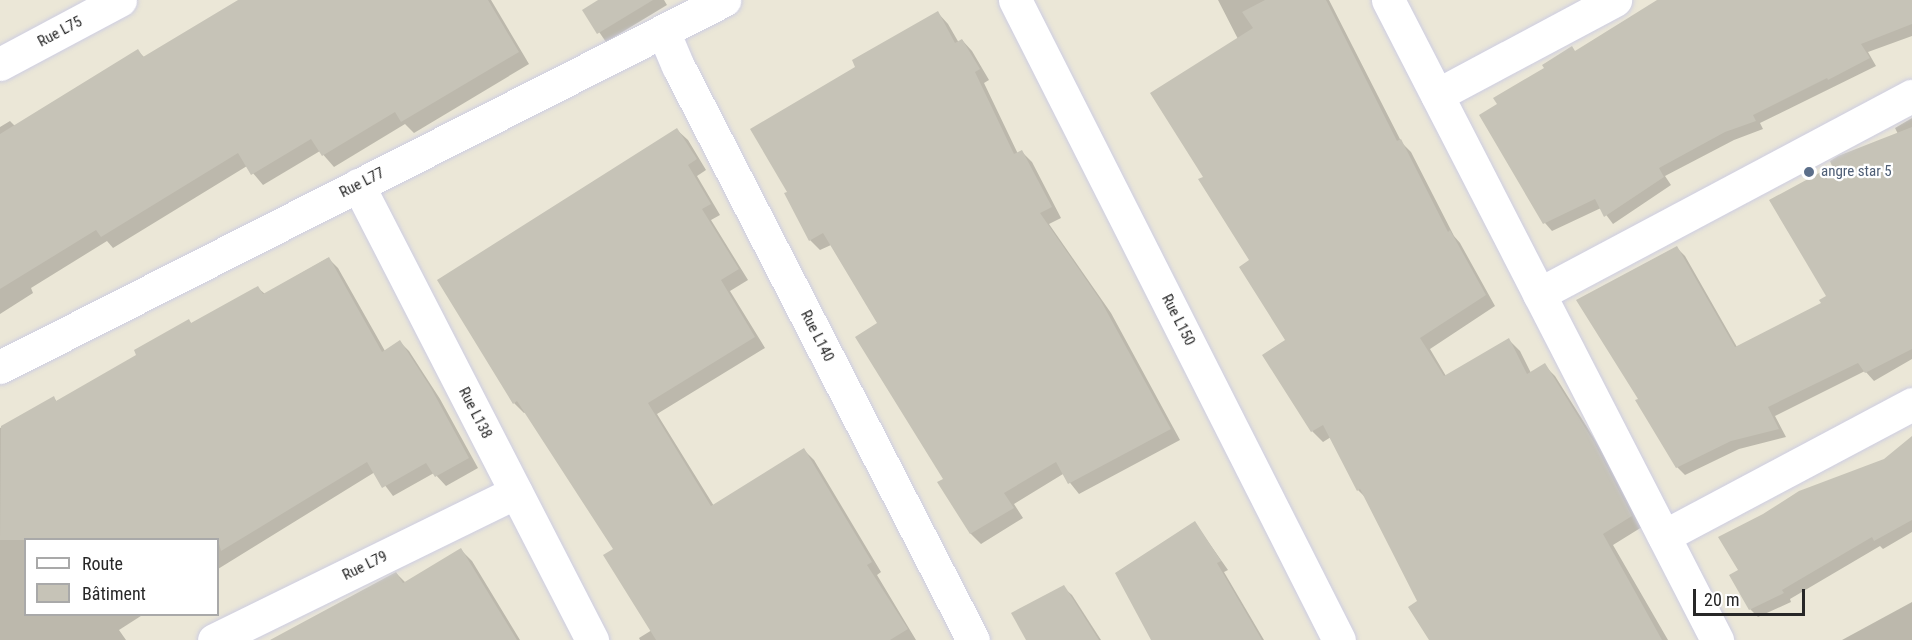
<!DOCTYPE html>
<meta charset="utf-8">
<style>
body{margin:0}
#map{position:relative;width:1912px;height:640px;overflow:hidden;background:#ebe7d7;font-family:"Roboto Condensed",sans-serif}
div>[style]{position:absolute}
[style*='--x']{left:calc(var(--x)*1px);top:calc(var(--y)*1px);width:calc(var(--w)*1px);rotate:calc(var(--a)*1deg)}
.shadow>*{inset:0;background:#0003}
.building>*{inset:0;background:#c6c3b7}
.roads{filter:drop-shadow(0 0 2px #cdcde2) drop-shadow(0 0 2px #cdcde2)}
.minor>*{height:33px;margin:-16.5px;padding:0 16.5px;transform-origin:16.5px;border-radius:16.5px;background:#fff}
.dots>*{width:16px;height:16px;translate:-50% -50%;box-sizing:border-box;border:3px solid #fff;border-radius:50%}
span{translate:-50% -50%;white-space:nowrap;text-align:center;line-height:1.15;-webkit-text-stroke:4.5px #fff;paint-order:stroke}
.street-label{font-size:15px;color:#272727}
.service-label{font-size:15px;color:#4e5e75}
.left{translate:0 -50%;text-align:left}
.legend{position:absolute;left:24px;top:538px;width:195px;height:78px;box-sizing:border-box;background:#fff;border:2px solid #a9a9a9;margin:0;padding:8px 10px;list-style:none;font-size:18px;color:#272727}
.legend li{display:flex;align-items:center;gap:12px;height:30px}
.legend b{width:30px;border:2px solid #a9a9a9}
.scale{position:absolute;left:1693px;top:589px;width:112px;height:27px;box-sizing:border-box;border:3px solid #272727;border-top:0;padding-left:8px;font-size:18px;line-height:21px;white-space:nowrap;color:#272727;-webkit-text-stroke:4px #fff;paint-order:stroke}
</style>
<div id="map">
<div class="shadow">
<div style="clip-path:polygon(240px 0,491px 0,529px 64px,414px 133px,405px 124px,334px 167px,320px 151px,263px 185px,247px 166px,113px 248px,107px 241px,31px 288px,33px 293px,0 314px,0 127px,10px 121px,15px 126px,138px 51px,145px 58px)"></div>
<div style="clip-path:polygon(600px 0,664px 0,667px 5px,606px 42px,584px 10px)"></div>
<div style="clip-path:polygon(1218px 0,1329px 0,1402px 143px,1411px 152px,1454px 236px,1460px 243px,1495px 306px,1430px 349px,1446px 376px,1509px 340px,1520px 351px,1531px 373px,1544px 365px,1555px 376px,1604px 454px,1642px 527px,1613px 545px,1668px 640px,1430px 640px,1419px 602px,1367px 499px,1358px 490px,1331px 437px,1323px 442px,1312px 431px,1264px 355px,1287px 341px,1251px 260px,1205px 177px,1238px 39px)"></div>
<div style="clip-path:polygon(1661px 0,1912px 0,1912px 36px,1868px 52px,1876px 66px,1760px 123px,1763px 129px,1734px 140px,1665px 176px,1671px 185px,1613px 224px,1601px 208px,1552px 231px,1545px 223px,1576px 52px)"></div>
<div style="clip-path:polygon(938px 13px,948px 24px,959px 43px,962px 40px,972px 51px,989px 80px,984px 83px,1018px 154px,1022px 152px,1032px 162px,1061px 218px,1049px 224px,1111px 313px,1180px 440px,1079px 494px,1063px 474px,1014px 504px,1023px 518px,981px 544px,971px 534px,939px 483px,945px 479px,879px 324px,831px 245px,820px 250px,810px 240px,857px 67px)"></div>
<div style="clip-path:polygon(1912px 118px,1912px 359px,1874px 381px,1865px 371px,1775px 416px,1786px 437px,1739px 449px,1685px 475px,1677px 467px,1641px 399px,1677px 248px,1685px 256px,1737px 347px,1823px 304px,1898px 134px,1895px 128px)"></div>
<div style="clip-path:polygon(677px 130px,688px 140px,706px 170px,697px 176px,720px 215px,711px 220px,748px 280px,730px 291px,765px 348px,657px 414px,714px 506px,804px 450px,814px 460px,881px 572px,877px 575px,916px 640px,640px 640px,639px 638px,652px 630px,615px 550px,526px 412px,524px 413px,514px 403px)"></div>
<div style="clip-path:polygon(328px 258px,338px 268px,385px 351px,400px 342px,409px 351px,440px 399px,478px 468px,446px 486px,434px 473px,393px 496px,375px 472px,218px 569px,218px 540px,26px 540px,26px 614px,144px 614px,119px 630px,126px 640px,0 640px,0 428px,54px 398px,57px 402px,138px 355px,189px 321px,192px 324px,258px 288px,265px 294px)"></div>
<div style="clip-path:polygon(1912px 438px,1912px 532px,1883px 549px,1880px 546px,1790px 599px,1791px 602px,1758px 617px,1750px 609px)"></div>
<div style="clip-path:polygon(1195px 523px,1228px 570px,1224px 572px,1264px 640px,1153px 640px)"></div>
<div style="clip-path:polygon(461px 550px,472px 561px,520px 640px,273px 640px,396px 573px,406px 583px)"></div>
<div style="clip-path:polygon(1063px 587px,1072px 595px,1101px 640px,1027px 640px)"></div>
<div style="clip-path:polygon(1912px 602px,1912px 640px,1842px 640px)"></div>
</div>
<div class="building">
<div style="clip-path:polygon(238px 0,488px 0,519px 52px,401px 122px,395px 112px,322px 156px,311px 139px,251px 175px,238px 153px,101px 237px,96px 230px,0 289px,0 134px,138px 49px,143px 57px)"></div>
<div style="clip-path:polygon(598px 0,653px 0,597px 34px,582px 10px)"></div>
<div style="clip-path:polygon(1265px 0,1326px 0,1397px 141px,1401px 139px,1448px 232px,1450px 230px,1486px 295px,1420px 338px,1444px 376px,1509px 338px,1527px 374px,1545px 363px,1594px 442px,1632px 516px,1603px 534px,1662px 640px,1429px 640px,1408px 607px,1417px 601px,1360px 489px,1357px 491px,1323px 425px,1311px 432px,1262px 355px,1285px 340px,1239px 267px,1249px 260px,1198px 179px,1203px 177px,1150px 93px,1253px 28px,1242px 12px)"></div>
<div style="clip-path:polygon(1657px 0,1912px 0,1912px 24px,1861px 44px,1870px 58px,1828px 80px,1827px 78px,1753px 115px,1756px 121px,1725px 132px,1659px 168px,1664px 177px,1604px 217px,1595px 199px,1543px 224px,1479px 115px,1497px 104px,1493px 98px,1544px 68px,1542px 65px,1572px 46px,1575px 51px)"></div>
<div style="clip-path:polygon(938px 11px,955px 43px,962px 39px,980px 69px,975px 72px,1014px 154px,1022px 150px,1052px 207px,1040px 213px,1101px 301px,1171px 429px,1068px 484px,1056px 462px,1004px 493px,1014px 508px,970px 534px,937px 482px,943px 479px,855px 337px,877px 323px,823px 233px,809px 241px,784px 193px,787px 192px,750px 129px,855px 67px,852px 60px)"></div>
<div style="clip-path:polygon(1912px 127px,1912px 349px,1865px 373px,1858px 363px,1768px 407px,1779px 429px,1731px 441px,1676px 468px,1635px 400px,1638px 399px,1576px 300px,1677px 246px,1735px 347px,1821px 303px,1819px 300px,1826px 296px,1769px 200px,1832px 166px,1830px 161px,1838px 156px)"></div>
<div style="clip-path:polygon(677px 128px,697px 159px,688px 165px,711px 204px,702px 209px,739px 269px,721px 280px,755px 337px,648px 403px,711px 506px,804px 448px,872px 562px,867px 565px,908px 629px,890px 640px,656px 640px,603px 555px,613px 549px,517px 401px,513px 404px,437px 280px)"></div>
<div style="clip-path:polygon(329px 257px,382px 352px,400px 340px,431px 388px,469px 458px,435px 477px,426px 463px,382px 488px,367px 462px,221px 551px,218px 540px,0 540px,1px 426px,54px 396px,56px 401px,136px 355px,134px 350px,189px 319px,191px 323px,258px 286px,263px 294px)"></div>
<div style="clip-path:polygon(1912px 436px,1912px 520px,1874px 541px,1872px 537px,1782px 590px,1784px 593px,1749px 610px,1729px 575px,1738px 570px,1718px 537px,1763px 514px,1799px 491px,1884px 459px)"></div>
<div style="clip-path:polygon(1195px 521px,1221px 561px,1217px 563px,1262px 640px,1151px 640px,1115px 573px)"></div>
<div style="clip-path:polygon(461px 548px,517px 640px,270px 640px,396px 572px,403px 583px)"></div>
<div style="clip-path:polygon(1064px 585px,1099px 640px,1026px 640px,1011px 613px)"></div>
</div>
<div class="roads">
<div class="minor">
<div style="--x:1015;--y:0;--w:717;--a:63.15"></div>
<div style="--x:1388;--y:0;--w:720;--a:62.79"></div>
<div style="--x:663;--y:31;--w:38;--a:67"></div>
<div style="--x:678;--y:66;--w:645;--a:62.8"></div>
<div style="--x:0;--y:64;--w:136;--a:-28.1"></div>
<div style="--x:1437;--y:95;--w:202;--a:-28.1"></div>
<div style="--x:358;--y:185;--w:512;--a:62.78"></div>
<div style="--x:1539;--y:294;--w:422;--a:-28"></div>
<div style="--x:0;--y:367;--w:812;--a:-26.88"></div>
<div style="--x:1664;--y:536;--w:281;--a:-28"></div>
<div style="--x:214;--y:640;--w:336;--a:-26.1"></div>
</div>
</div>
<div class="dots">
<div style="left:1809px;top:172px;background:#5c6f8a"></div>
</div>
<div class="street-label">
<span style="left:60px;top:32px;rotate:-28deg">Rue L75</span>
<span style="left:362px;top:183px;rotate:-27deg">Rue L77</span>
<span style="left:1178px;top:320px;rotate:63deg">Rue L150</span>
<span style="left:817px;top:336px;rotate:63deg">Rue L140</span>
<span style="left:475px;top:413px;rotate:63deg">Rue L138</span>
<span style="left:365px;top:566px;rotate:-26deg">Rue L79</span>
</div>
<div class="service-label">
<span class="left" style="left:1821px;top:172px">angre star 5</span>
</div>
<ul class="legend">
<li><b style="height:8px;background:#fff"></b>Route</li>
<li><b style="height:16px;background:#c6c3b7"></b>Bâtiment</li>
</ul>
<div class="scale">20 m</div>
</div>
